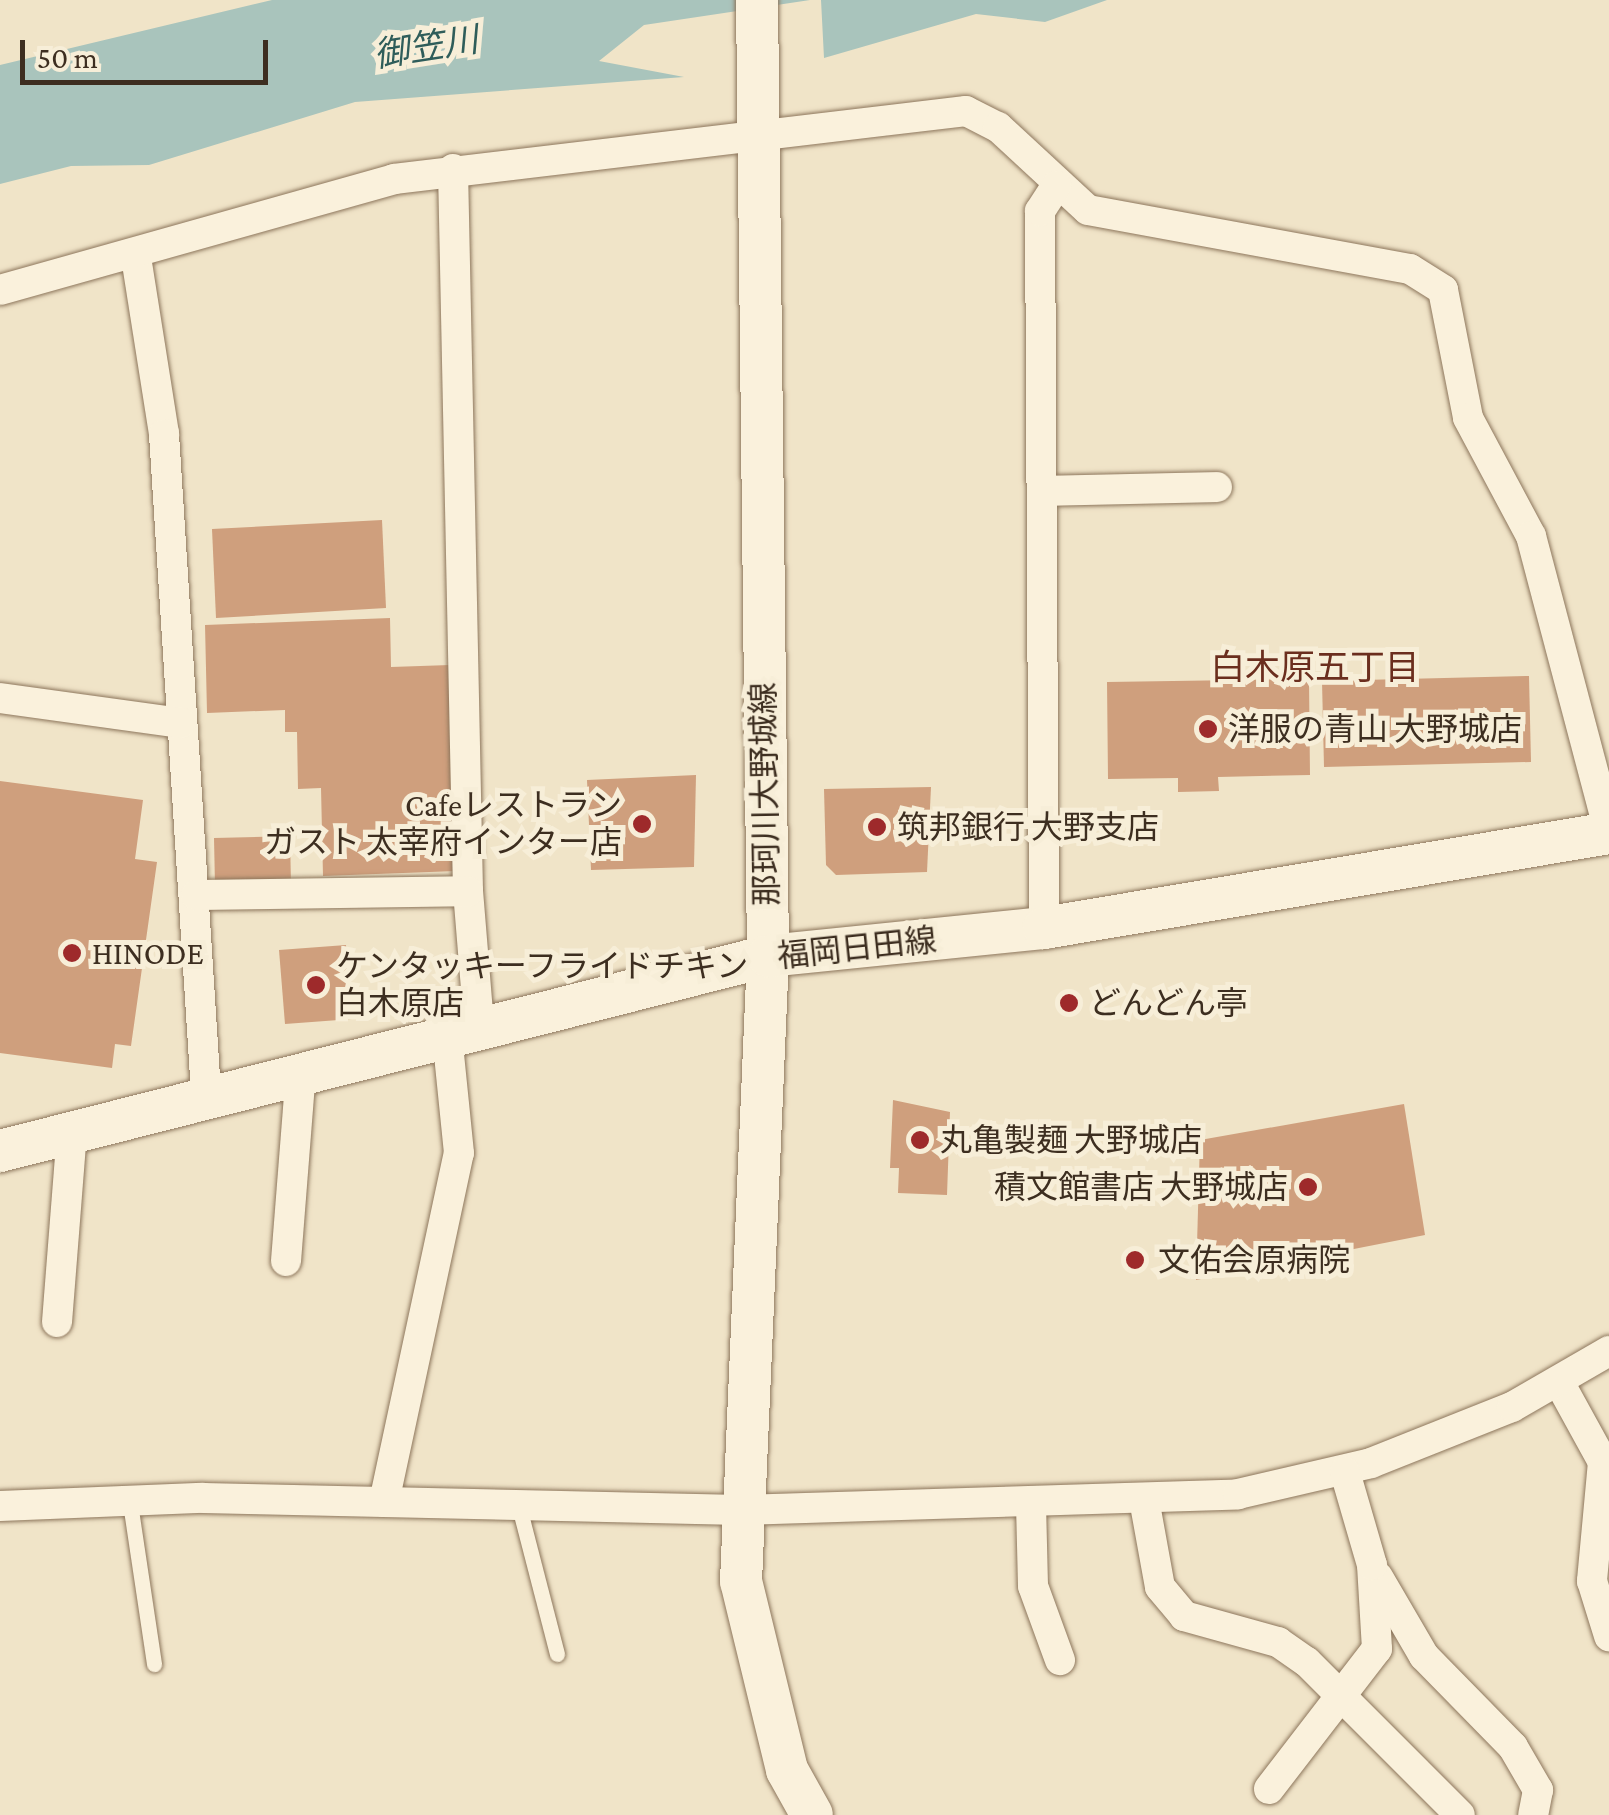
<!DOCTYPE html>
<meta charset="utf-8">
<style>
body{margin:0}
#map{position:relative;width:1609px;height:1815px;overflow:hidden;background:#f0e4c8;font-family:"Crimson Pro","Noto Sans JP",serif}
div>[style]{position:absolute}
[style*='--x']{left:calc(var(--x)*1px);top:calc(var(--y)*1px);width:calc(var(--w)*1px);rotate:calc(var(--a)*1deg)}
.water>*{inset:0;background:#a9c4bc}
.building>*{inset:0;background:#cf9f7d}
.roads{filter:drop-shadow(0 0 2px #8d765c) drop-shadow(0 0 2px #8d765c)}
.lane>*{height:15px;margin:-7.5px;padding:0 7.5px;transform-origin:7.5px;border-radius:7.5px;background:#faf1dc}
.street>*{height:30px;margin:-15px;padding:0 15px;transform-origin:15px;border-radius:15px;background:#faf1dc}
.secondary>*{height:42px;margin:-21px;padding:0 21px;transform-origin:21px;border-radius:21px;background:#faf1dc}
.dots>*{width:28px;height:28px;translate:-50% -50%;box-sizing:border-box;border:5px solid #f7eed8;border-radius:50%}
span{translate:-50% -50%;white-space:nowrap;text-align:center;line-height:1.15;-webkit-text-stroke:10px #f7eed8;paint-order:stroke}
.poi-label{font-size:32px;color:#3d2e20}
.left{translate:0 -50%;text-align:left}
.right{translate:-100% -50%;text-align:right}
.street-label{font-size:32px;color:#3d2e20}
.water-label{font-size:35px;color:#2f5d5a;font-style:italic}
.neighbourhood-label{font-size:35px;color:#6b2e1e}
.scale{position:absolute;left:20px;top:40px;width:248px;height:45px;box-sizing:border-box;border:5px solid #3d2e20;border-top:0;padding-left:12px;font-size:30px;line-height:35px;white-space:nowrap;color:#3d2e20;-webkit-text-stroke:8px #f7eed8;paint-order:stroke}
</style>
<div id="map">
<div class="water">
<div style="clip-path:polygon(272px 0,810px 0,644px 25px,599px 61px,684px 77px,355px 102px,149px 165px,71px 166px,0 184px,0 65px)"></div>
<div style="clip-path:polygon(821px 0,1107px 0,1045px 22px,976px 14px,824px 58px)"></div>
</div>
<div class="building">
<div style="clip-path:polygon(382px 520px,386px 608px,216px 618px,212px 529px)"></div>
<div style="clip-path:polygon(390px 618px,391px 667px,450px 665px,456px 871px,323px 876px,321px 788px,298px 789px,297px 732px,285px 732px,285px 710px,207px 713px,205px 625px)"></div>
<div style="clip-path:polygon(1529px 676px,1531px 762px,1324px 767px,1322px 681px)"></div>
<div style="clip-path:polygon(1309px 679px,1310px 775px,1218px 777px,1219px 791px,1178px 792px,1178px 778px,1108px 779px,1107px 682px)"></div>
<div style="clip-path:polygon(696px 775px,694px 867px,591px 870px,587px 780px)"></div>
<div style="clip-path:polygon(0 781px,143px 800px,135px 859px,157px 862px,131px 1046px,115px 1044px,112px 1068px,0 1053px)"></div>
<div style="clip-path:polygon(931px 787px,927px 872px,836px 875px,826px 865px,824px 789px)"></div>
<div style="clip-path:polygon(290px 836px,291px 885px,215px 886px,214px 838px)"></div>
<div style="clip-path:polygon(346px 945px,352px 1019px,285px 1024px,279px 950px)"></div>
<div style="clip-path:polygon(893px 1100px,950px 1112px,947px 1195px,898px 1193px,899px 1168px,890px 1168px)"></div>
<div style="clip-path:polygon(1404px 1104px,1425px 1235px,1196px 1280px,1200px 1140px)"></div>
</div>
<div class="roads">
<div class="lane">
<div style="--x:130;--y:1503;--w:163;--a:81.5"></div>
<div style="--x:518;--y:1503;--w:156;--a:75.5"></div>
</div>
<div class="street">
<div style="--x:453;--y:169;--w:722;--a:88.81"></div>
<div style="--x:468;--y:891;--w:135;--a:85.3"></div>
<div style="--x:136;--y:257;--w:179;--a:81"></div>
<div style="--x:164;--y:434;--w:660;--a:86.35"></div>
<div style="--x:0;--y:290;--w:409;--a:-15.7"></div>
<div style="--x:394;--y:179;--w:576;--a:-6.78"></div>
<div style="--x:966;--y:111;--w:36;--a:27"></div>
<div style="--x:998;--y:127;--w:122;--a:42.7"></div>
<div style="--x:1088;--y:210;--w:327;--a:10.4"></div>
<div style="--x:1410;--y:269;--w:39;--a:32"></div>
<div style="--x:1443;--y:290;--w:130;--a:78.9"></div>
<div style="--x:1468;--y:418;--w:134;--a:61.9"></div>
<div style="--x:1531;--y:536;--w:305;--a:75.2"></div>
<div style="--x:1043;--y:491;--w:174;--a:-1.3"></div>
<div style="--x:0;--y:698;--w:183;--a:7.9"></div>
<div style="--x:196;--y:895;--w:272;--a:-0.8"></div>
<div style="--x:1044;--y:928;--w:717;--a:-90.32"></div>
<div style="--x:1040;--y:211;--w:30;--a:-57"></div>
<div style="--x:286;--y:1261;--w:192;--a:-85.5"></div>
<div style="--x:57;--y:1322;--w:191;--a:-85.5"></div>
<div style="--x:1559;--y:1382;--w:91;--a:61.2"></div>
<div style="--x:1603;--y:1462;--w:120;--a:95.3"></div>
<div style="--x:1592;--y:1581;--w:58;--a:72.8"></div>
<div style="--x:1144;--y:1499;--w:89;--a:79.7"></div>
<div style="--x:1160;--y:1587;--w:38;--a:50"></div>
<div style="--x:1184;--y:1616;--w:98;--a:15.5"></div>
<div style="--x:1278;--y:1642;--w:35;--a:35"></div>
<div style="--x:1307;--y:1662;--w:216;--a:45"></div>
<div style="--x:384;--y:1502;--w:357;--a:-77.9"></div>
<div style="--x:459;--y:1153;--w:119;--a:-95.8"></div>
<div style="--x:1031;--y:1504;--w:82;--a:88.6"></div>
<div style="--x:1033;--y:1586;--w:79;--a:70"></div>
<div style="--x:0;--y:1506;--w:203;--a:-2.3"></div>
<div style="--x:203;--y:1498;--w:538;--a:1.28"></div>
<div style="--x:741;--y:1510;--w:497;--a:-1.8"></div>
<div style="--x:1238;--y:1494;--w:137;--a:-13.1"></div>
<div style="--x:1371;--y:1463;--w:152;--a:-21.7"></div>
<div style="--x:1512;--y:1407;--w:112;--a:-30"></div>
<div style="--x:1378;--y:1577;--w:91;--a:59.8"></div>
<div style="--x:1424;--y:1656;--w:127;--a:45.6"></div>
<div style="--x:1513;--y:1747;--w:50;--a:59.8"></div>
<div style="--x:1538;--y:1790;--w:25;--a:101"></div>
<div style="--x:1269;--y:1789;--w:177;--a:-52.4"></div>
<div style="--x:1377;--y:1649;--w:84;--a:-93.4"></div>
<div style="--x:1372;--y:1565;--w:97;--a:-106.2"></div>
</div>
<div class="secondary">
<div style="--x:757;--y:0;--w:956;--a:89.34"></div>
<div style="--x:768;--y:956;--w:626;--a:92.47"></div>
<div style="--x:741;--y:1581;--w:195;--a:76.3"></div>
<div style="--x:787;--y:1770;--w:51;--a:60.9"></div>
<div style="--x:0;--y:1151;--w:792;--a:-14.25"></div>
<div style="--x:768;--y:956;--w:277;--a:-5.8"></div>
<div style="--x:1044;--y:928;--w:573;--a:-9.54"></div>
</div>
</div>
<div class="dots">
<div style="left:1208px;top:729px;background:#9e2a2b"></div>
<div style="left:642px;top:824px;background:#9e2a2b"></div>
<div style="left:877px;top:827px;background:#9e2a2b"></div>
<div style="left:72px;top:953px;background:#9e2a2b"></div>
<div style="left:316px;top:985px;background:#9e2a2b"></div>
<div style="left:1069px;top:1003px;background:#9e2a2b"></div>
<div style="left:920px;top:1140px;background:#9e2a2b"></div>
<div style="left:1308px;top:1187px;background:#9e2a2b"></div>
<div style="left:1135px;top:1260px;background:#9e2a2b"></div>
</div>
<div class="poi-label">
<span class="left" style="left:1228px;top:729px">洋服の青山 大野城店</span>
<span class="right" style="left:622px;top:824px">Cafeレストラン<br>ガスト 太宰府インター店</span>
<span class="left" style="left:897px;top:827px">筑邦銀行 大野支店</span>
<span class="left" style="left:92px;top:953px">HINODE</span>
<span class="left" style="left:336px;top:985px">ケンタッキーフライドチキン<br>白木原店</span>
<span class="left" style="left:1089px;top:1003px">どんどん亭</span>
<span class="left" style="left:940px;top:1140px">丸亀製麺 大野城店</span>
<span class="right" style="left:1288px;top:1187px">積文館書店 大野城店</span>
<span class="left" style="left:1158px;top:1260px">文佑会原病院</span>
</div>
<div class="street-label">
<span style="left:765px;top:794px;rotate:-91deg">那珂川大野城線</span>
<span style="left:857px;top:948px;rotate:-6deg">福岡日田線</span>
</div>
<div class="water-label">
<span style="left:426px;top:48px;rotate:-9deg">御笠川</span>
</div>
<div class="neighbourhood-label">
<span style="left:1315px;top:668px">白木原五丁目</span>
</div>
<div class="scale">50 m</div>
</div>
